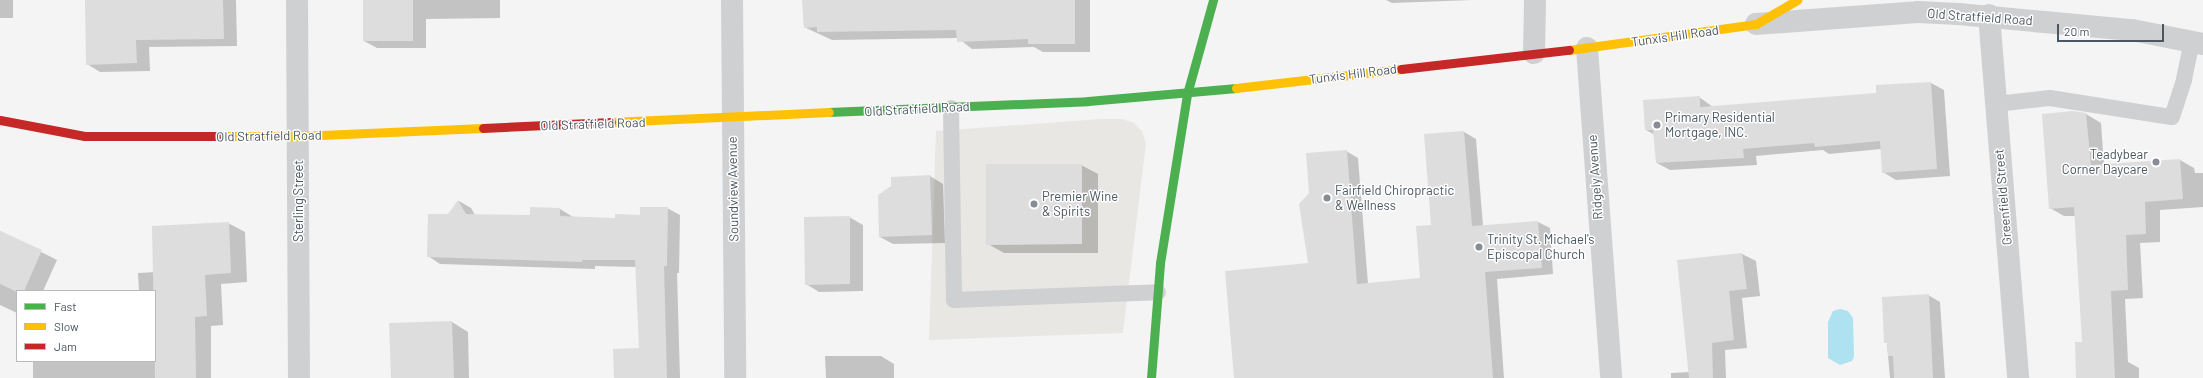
<!DOCTYPE html>
<style>
body{margin:0}
#map{position:relative;width:2203px;height:378px;overflow:hidden;background:#f4f4f4;font-family:Barlow,sans-serif}
div>[style]{position:absolute}
[style*='--x']{left:calc(var(--x)*1px);top:calc(var(--y)*1px);width:calc(var(--w)*1px);rotate:calc(var(--a)*1deg)}
.commercial>*{inset:0;background:#e8e7e3}
.water>*{inset:0;background:#aee2f0}
.shadow>*{inset:0;background:#0003}
.building>*{inset:0;background:#ddddde}
.lane>*{height:16px;margin:-8px;padding:0 8px;transform-origin:8px;border-radius:8px;background:#ced0d2}
.street>*{height:22px;margin:-11px;padding:0 11px;transform-origin:11px;border-radius:11px;background:#ced0d2}
.fast>*{height:9px;margin:-4.5px;padding:0 4.5px;transform-origin:4.5px;border-radius:4.5px;background:#4caf50}
.slow>*{height:9px;margin:-4.5px;padding:0 4.5px;transform-origin:4.5px;border-radius:4.5px;background:#ffc107}
.jam>*{height:9px;margin:-4.5px;padding:0 4.5px;transform-origin:4.5px;border-radius:4.5px;background:#c62828}
.dots>*{width:11px;height:11px;translate:-50% -50%;box-sizing:border-box;border:2px solid #fff;border-radius:50%}
span{translate:-50% -50%;white-space:nowrap;text-align:center;line-height:1.15;-webkit-text-stroke:3px #fff;paint-order:stroke}
.street-label{font-size:13px;color:#4a5661}
.poi-label{font-size:13px;color:#4a5661}
.left{translate:0 -50%;text-align:left}
.right{translate:-100% -50%;text-align:right}
.legend{position:absolute;left:16px;top:290px;width:140px;height:72px;box-sizing:border-box;background:#fff;border:1px solid #b7bbc0;margin:0;padding:5px 7px;list-style:none;font-size:12px;color:#4a5661}
.legend li{display:flex;align-items:center;gap:8px;height:20px}
.legend b{width:20px;border:1px solid #b7bbc0}
.scale{position:absolute;left:2057px;top:24px;width:107px;height:18px;box-sizing:border-box;border:2px solid #4a5661;border-top:0;padding-left:5px;font-size:12px;line-height:14px;white-space:nowrap;color:#4a5661;-webkit-text-stroke:3px #fff;paint-order:stroke}
</style>
<div id="map">
<div class="commercial">
<div style="clip-path:polygon(1101px 119px,1122px 119px,1134px 123px,1142px 131px,1146px 143px,1123px 333px,929px 340px,936px 131px)"></div>
</div>
<div class="water">
<div style="clip-path:polygon(1840px 309px,1848px 311px,1853px 318px,1854px 357px,1852px 361px,1840px 365px,1828px 358px,1828px 322px,1833px 311px)"></div>
</div>
<div class="shadow">
<div style="clip-path:polygon(0 0,13px 0,13px 18px,0 18px)"></div>
<div style="clip-path:polygon(86px 0,236px 0,237px 46px,149px 47px,150px 71px,100px 72px,87px 64px)"></div>
<div style="clip-path:polygon(364px 0,500px 0,500px 18px,426px 19px,426px 48px,377px 48px,364px 41px)"></div>
<div style="clip-path:polygon(803px 0,1090px 0,1090px 52px,1043px 52px,1034px 47px,972px 49px,958px 38px,832px 40px,804px 27px)"></div>
<div style="clip-path:polygon(1386px 0,1472px 0,1392px 3px)"></div>
<div style="clip-path:polygon(1931px 83px,1944px 90px,1950px 176px,1896px 180px,1883px 172px,1881px 149px,1829px 154px,1823px 150px,1756px 156px,1757px 165px,1670px 170px,1657px 163px,1655px 135px,1646px 130px,1699px 97px,1713px 107px,1877px 94px)"></div>
<div style="clip-path:polygon(2086px 114px,2101px 123px,2104px 165px,2180px 160px,2194px 168px,2195px 173px,2203px 173px,2203px 207px,2160px 210px,2160px 242px,2140px 243px,2143px 298px,2125px 299px,2128px 362px,2139px 368px,2139px 378px,2077px 378px,2083px 343px,2076px 216px,2064px 216px,2050px 208px)"></div>
<div style="clip-path:polygon(1464px 132px,1476px 139px,1483px 226px,1538px 222px,1550px 228px,1553px 274px,1497px 279px,1504px 378px,1235px 378px,1309px 264px,1346px 151px,1358px 158px,1368px 284px,1421px 279px,1432px 226px)"></div>
<div style="clip-path:polygon(1081px 165px,1098px 174px,1098px 253px,1004px 253px,988px 244px)"></div>
<div style="clip-path:polygon(930px 176px,943px 184px,945px 243px,893px 244px,880px 237px)"></div>
<div style="clip-path:polygon(459px 201px,471px 208px,475px 215px,531px 216px,560px 209px,573px 217px,616px 219px,641px 216px,667px 208px,680px 215px,679px 273px,677px 273px,680px 378px,615px 378px,640px 349px,636px 267px,595px 266px,595px 269px,440px 264px,428px 256px,448px 215px)"></div>
<div style="clip-path:polygon(849px 217px,863px 225px,863px 291px,819px 292px,806px 284px)"></div>
<div style="clip-path:polygon(228px 223px,245px 232px,247px 282px,221px 284px,223px 325px,211px 326px,211px 378px,33px 378px,33px 361px,155px 361px,155px 291px,139px 291px,138px 273px,156px 272px)"></div>
<div style="clip-path:polygon(0 231px,57px 260px,43px 291px,17px 291px,17px 313px,0 305px)"></div>
<div style="clip-path:polygon(1742px 254px,1756px 261px,1760px 296px,1742px 298px,1747px 348px,1725px 350px,1726px 378px,1671px 378px,1671px 373px,1690px 372px,1678px 261px)"></div>
<div style="clip-path:polygon(1928px 295px,1940px 302px,1945px 378px,1890px 378px,1883px 298px)"></div>
<div style="clip-path:polygon(452px 322px,468px 332px,469px 378px,392px 378px)"></div>
<div style="clip-path:polygon(825px 356px,881px 356px,894px 364px,894px 378px,826px 378px)"></div>
</div>
<div class="building">
<div style="clip-path:polygon(85px 0,223px 0,224px 39px,136px 40px,137px 63px,86px 65px)"></div>
<div style="clip-path:polygon(363px 0,413px 0,413px 41px,363px 41px)"></div>
<div style="clip-path:polygon(802px 0,1075px 0,1075px 44px,1028px 44px,1028px 39px,957px 42px,956px 30px,817px 32px,817px 27px,804px 28px)"></div>
<div style="clip-path:polygon(1931px 82px,1937px 169px,1882px 173px,1880px 141px,1815px 147px,1814px 143px,1743px 149px,1744px 158px,1656px 163px,1653px 130px,1645px 130px,1643px 100px,1700px 96px,1700px 107px,1876px 93px,1876px 85px)"></div>
<div style="clip-path:polygon(2073px 111px,2086px 113px,2091px 165px,2180px 159px,2183px 199px,2145px 202px,2146px 234px,2126px 235px,2128px 290px,2111px 291px,2115px 378px,2076px 378px,2075px 342px,2082px 342px,2074px 207px,2049px 209px,2042px 114px)"></div>
<div style="clip-path:polygon(1464px 131px,1472px 226px,1538px 221px,1542px 268px,1485px 272px,1493px 378px,1234px 378px,1225px 271px,1308px 263px,1299px 204px,1309px 193px,1306px 153px,1347px 150px,1357px 284px,1420px 278px,1416px 226px,1431px 225px,1424px 134px)"></div>
<div style="clip-path:polygon(986px 164px,1082px 164px,1082px 244px,986px 245px)"></div>
<div style="clip-path:polygon(930px 175px,932px 235px,879px 237px,878px 195px,891px 186px,891px 177px)"></div>
<div style="clip-path:polygon(458px 200px,466px 214px,530px 215px,530px 207px,560px 208px,560px 216px,615px 218px,615px 214px,640px 215px,640px 207px,668px 207px,667px 266px,664px 266px,667px 378px,614px 378px,613px 349px,639px 348px,635px 260px,582px 260px,582px 262px,427px 257px,428px 214px,448px 214px)"></div>
<div style="clip-path:polygon(850px 216px,850px 284px,805px 285px,804px 217px)"></div>
<div style="clip-path:polygon(229px 222px,231px 273px,205px 275px,207px 316px,195px 317px,196px 378px,155px 378px,152px 226px)"></div>
<div style="clip-path:polygon(0 231px,42px 250px,24px 291px,17px 292px,0 284px)"></div>
<div style="clip-path:polygon(1742px 253px,1747px 289px,1729px 291px,1734px 340px,1712px 343px,1713px 378px,1689px 378px,1677px 260px)"></div>
<div style="clip-path:polygon(1929px 294px,1933px 378px,1894px 378px,1893px 356px,1888px 356px,1887px 343px,1884px 343px,1882px 297px)"></div>
<div style="clip-path:polygon(452px 321px,454px 378px,391px 378px,389px 323px)"></div>
</div>
<div class="lane">
<div style="--x:1996;--y:104;--w:54;--a:-6.3"></div>
<div style="--x:2050;--y:98;--w:123;--a:8.9"></div>
<div style="--x:2172;--y:117;--w:40;--a:-72"></div>
<div style="--x:2184;--y:79;--w:38;--a:-78"></div>
<div style="--x:951;--y:108;--w:192;--a:89.1"></div>
<div style="--x:954;--y:300;--w:204;--a:-2.2"></div>
</div>
<div class="street">
<div style="--x:297;--y:0;--w:378;--a:89.7"></div>
<div style="--x:732;--y:0;--w:378;--a:89.5"></div>
<div style="--x:1989;--y:15;--w:364;--a:85.4"></div>
<div style="--x:1756;--y:24;--w:162;--a:-4.2"></div>
<div style="--x:1918;--y:12;--w:40;--a:2.9"></div>
<div style="--x:1958;--y:14;--w:175;--a:5.3"></div>
<div style="--x:2132;--y:30;--w:72;--a:11.2"></div>
<div style="--x:1587;--y:48;--w:331;--a:85.8"></div>
<div style="--x:1534;--y:53;--w:53;--a:-88.9"></div>
</div>
<div class="fast">
<div style="--x:829;--y:112;--w:259;--a:-2.4"></div>
<div style="--x:1088;--y:101;--w:149;--a:-5"></div>
<div style="--x:1151;--y:378;--w:115;--a:-85.5"></div>
<div style="--x:1160;--y:263;--w:171;--a:-80.9"></div>
<div style="--x:1187;--y:94;--w:98;--a:-74.5"></div>
</div>
<div class="slow">
<div style="--x:1569;--y:50;--w:189;--a:-7.9"></div>
<div style="--x:1756;--y:24;--w:48;--a:-30.3"></div>
<div style="--x:1236;--y:88;--w:166;--a:-6.6"></div>
<div style="--x:611;--y:122;--w:218;--a:-2.6"></div>
<div style="--x:222;--y:136;--w:76;--a:0"></div>
<div style="--x:298;--y:136;--w:185;--a:-2.5"></div>
</div>
<div class="jam">
<div style="--x:1401;--y:69;--w:169;--a:-6.5"></div>
<div style="--x:0;--y:120;--w:86;--a:10.7"></div>
<div style="--x:85;--y:136;--w:137;--a:0"></div>
<div style="--x:483;--y:128;--w:128;--a:-2.7"></div>
</div>
<div class="dots">
<div style="left:1657px;top:125px;background:#868d94"></div>
<div style="left:2156px;top:162px;background:#868d94"></div>
<div style="left:1327px;top:198px;background:#868d94"></div>
<div style="left:1034px;top:204px;background:#868d94"></div>
<div style="left:1479px;top:247px;background:#868d94"></div>
</div>
<div class="street-label">
<span style="left:1980px;top:17px;rotate:4deg">Old Stratfield Road</span>
<span style="left:1675px;top:36px;rotate:-8deg">Tunxis Hill Road</span>
<span style="left:1353px;top:74px;rotate:-7deg">Tunxis Hill Road</span>
<span style="left:917px;top:109px;rotate:-3deg">Old Stratfield Road</span>
<span style="left:593px;top:124px;rotate:-2deg">Old Stratfield Road</span>
<span style="left:269px;top:136px;rotate:-1deg">Old Stratfield Road</span>
<span style="left:1595px;top:177px;rotate:-94deg">Ridgely Avenue</span>
<span style="left:733px;top:189px;rotate:-91deg">Soundview Avenue</span>
<span style="left:2003px;top:197px;rotate:-95deg">Greenfield Street</span>
<span style="left:298px;top:201px;rotate:-90deg">Sterling Street</span>
</div>
<div class="poi-label">
<span class="left" style="left:1665px;top:125px">Primary Residential<br>Mortgage, INC.</span>
<span class="right" style="left:2148px;top:162px">Teadybear<br>Corner Daycare</span>
<span class="left" style="left:1335px;top:198px">Fairfield Chiropractic<br>&amp; Wellness</span>
<span class="left" style="left:1042px;top:204px">Premier Wine<br>&amp; Spirits</span>
<span class="left" style="left:1487px;top:247px">Trinity St. Michael's<br>Episcopal Church</span>
</div>
<ul class="legend">
<li><b style="height:5px;background:#4caf50"></b>Fast</li>
<li><b style="height:5px;background:#ffc107"></b>Slow</li>
<li><b style="height:5px;background:#c62828"></b>Jam</li>
</ul>
<div class="scale">20 m</div>
</div>
